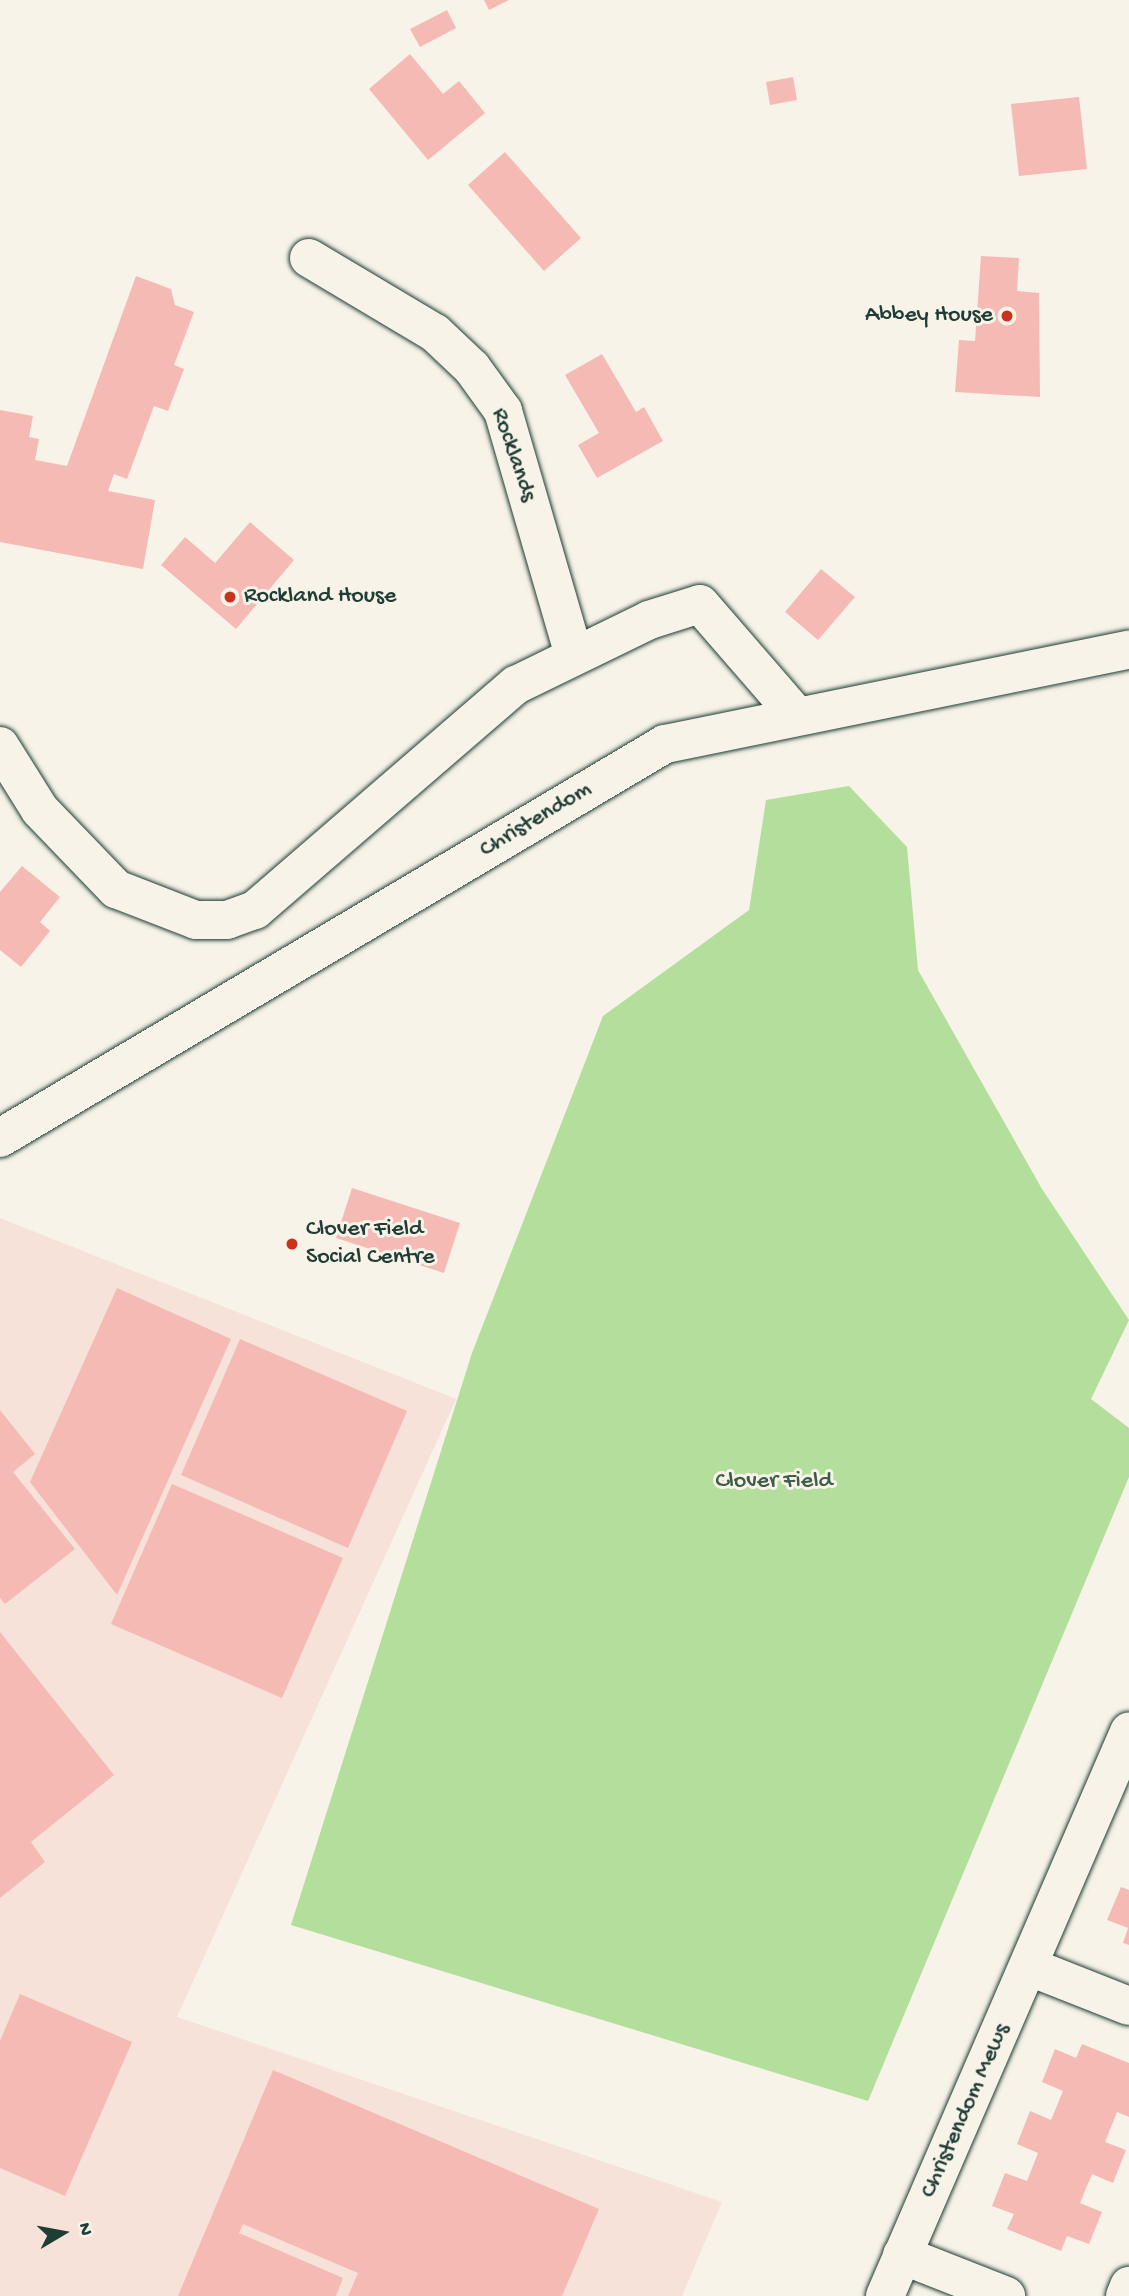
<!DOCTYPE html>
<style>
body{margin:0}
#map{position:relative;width:1129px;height:2296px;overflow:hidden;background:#f7f3e8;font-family:"Gochi Hand",sans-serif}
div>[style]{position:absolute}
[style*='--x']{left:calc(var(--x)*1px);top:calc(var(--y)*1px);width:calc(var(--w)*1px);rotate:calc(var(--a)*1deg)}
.built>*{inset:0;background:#f6e2d8}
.green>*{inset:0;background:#b4de9b}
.building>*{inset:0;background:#f5bab3}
.roads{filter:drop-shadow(0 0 2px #1f3d34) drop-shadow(0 0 2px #1f3d34)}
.minor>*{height:38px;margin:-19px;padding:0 19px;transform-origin:19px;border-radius:19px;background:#f7f3e8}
.dots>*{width:19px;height:19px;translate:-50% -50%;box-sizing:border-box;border:4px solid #f7f3e8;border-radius:50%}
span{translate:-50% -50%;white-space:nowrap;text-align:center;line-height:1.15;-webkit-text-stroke:6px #f7f3e8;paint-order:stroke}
.poi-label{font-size:24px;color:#1f3d34}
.right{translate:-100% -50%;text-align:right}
.left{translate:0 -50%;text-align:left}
.street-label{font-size:24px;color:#1f3d34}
.park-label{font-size:24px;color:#3d5d49}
.north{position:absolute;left:28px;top:2198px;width:70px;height:70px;-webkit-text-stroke:5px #f7f3e8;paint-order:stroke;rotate:80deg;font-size:19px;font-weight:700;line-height:28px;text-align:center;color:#1f3d34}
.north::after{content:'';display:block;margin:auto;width:24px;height:32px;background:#1f3d34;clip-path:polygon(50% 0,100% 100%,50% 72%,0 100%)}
</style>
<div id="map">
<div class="built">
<div style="clip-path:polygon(0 1218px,456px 1399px,177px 2017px,722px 2202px,682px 2296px,0 2296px)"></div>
</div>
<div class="green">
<div style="clip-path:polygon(849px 786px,907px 847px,918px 970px,1042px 1189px,1129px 1320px,1091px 1399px,1129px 1428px,1129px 1477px,868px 2101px,291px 1925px,472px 1353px,603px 1016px,749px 910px,766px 800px)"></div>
</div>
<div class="building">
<div style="clip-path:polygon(484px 0,509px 0,489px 10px)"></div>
<div style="clip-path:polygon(447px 10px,456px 28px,420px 47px,410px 29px)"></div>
<div style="clip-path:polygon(410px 54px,443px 94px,459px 81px,485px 113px,428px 160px,369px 89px)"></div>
<div style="clip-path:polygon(793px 77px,797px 100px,770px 105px,766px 82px)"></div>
<div style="clip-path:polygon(1079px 97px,1087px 169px,1019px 176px,1011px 104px)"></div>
<div style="clip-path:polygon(505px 152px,581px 238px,544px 271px,468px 185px)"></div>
<div style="clip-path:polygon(981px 256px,1019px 258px,1017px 291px,1039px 293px,1040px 397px,955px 392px,959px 340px,975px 341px)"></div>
<div style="clip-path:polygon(136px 276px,171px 289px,175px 305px,194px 312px,174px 365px,184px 369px,168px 411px,154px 406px,127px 479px,114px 474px,108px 491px,155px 500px,143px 569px,0 542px,0 410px,33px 416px,29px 437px,39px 439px,35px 460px,67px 466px)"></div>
<div style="clip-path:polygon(602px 354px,636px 412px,644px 407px,663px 441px,597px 478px,578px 445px,599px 433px,565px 375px)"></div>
<div style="clip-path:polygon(250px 522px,294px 560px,236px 629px,161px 565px,185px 537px,215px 563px)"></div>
<div style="clip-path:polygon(821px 569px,855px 597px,818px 640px,785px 612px)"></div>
<div style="clip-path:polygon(22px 866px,60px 897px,40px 922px,50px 931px,21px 967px,0 950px,0 892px)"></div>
<div style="clip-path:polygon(352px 1188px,460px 1223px,444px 1273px,336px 1238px)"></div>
<div style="clip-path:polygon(117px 1288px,231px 1339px,117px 1595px,30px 1482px)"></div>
<div style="clip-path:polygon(240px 1339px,407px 1411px,348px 1548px,181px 1475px)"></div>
<div style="clip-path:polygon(0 1410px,35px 1454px,13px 1472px,75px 1549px,5px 1604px,0 1598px)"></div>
<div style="clip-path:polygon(172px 1484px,343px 1558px,282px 1698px,111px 1624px)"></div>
<div style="clip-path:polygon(0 1632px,114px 1775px,31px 1842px,45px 1862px,0 1898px)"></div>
<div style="clip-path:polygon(1121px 1887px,1129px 1890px,1129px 1945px,1123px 1943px,1128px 1928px,1107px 1920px)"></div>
<div style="clip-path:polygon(20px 1994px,132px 2042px,65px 2196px,0 2168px,0 2041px)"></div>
<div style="clip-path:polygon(1082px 2044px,1129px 2063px,1129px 2117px,1117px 2112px,1105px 2142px,1126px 2150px,1113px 2183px,1092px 2174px,1080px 2203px,1102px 2212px,1089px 2244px,1067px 2236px,1061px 2251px,1007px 2229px,1014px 2214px,992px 2206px,1005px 2173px,1027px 2181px,1038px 2153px,1017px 2144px,1030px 2111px,1051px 2120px,1063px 2091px,1042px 2082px,1055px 2049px,1076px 2058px)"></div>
<div style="clip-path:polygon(273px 2070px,599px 2209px,562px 2296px,348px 2296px,358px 2273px,243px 2224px,239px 2233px,343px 2278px,336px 2296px,178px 2296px)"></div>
</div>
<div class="roads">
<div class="minor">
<div style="--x:309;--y:258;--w:147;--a:30.8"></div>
<div style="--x:435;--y:333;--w:51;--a:43.4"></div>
<div style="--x:472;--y:368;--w:53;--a:54.2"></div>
<div style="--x:503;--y:411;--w:255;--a:73.8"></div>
<div style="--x:0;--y:746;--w:75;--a:58"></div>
<div style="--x:40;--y:810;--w:110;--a:46.1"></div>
<div style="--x:116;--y:889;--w:86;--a:21.2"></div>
<div style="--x:196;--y:920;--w:31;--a:0"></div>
<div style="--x:227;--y:920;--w:30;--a:-20"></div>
<div style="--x:255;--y:910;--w:345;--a:-40.8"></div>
<div style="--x:516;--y:685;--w:148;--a:-26"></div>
<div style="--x:649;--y:620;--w:53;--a:-17.4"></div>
<div style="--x:700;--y:604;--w:148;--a:49.1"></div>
<div style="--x:0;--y:1138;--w:773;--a:-30.65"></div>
<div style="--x:665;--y:744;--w:473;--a:-11.5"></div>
<div style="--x:1030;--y:1967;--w:106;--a:21.5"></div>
<div style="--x:902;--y:2255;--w:112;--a:21.5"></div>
<div style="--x:885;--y:2296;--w:615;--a:-66.61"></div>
<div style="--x:1125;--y:2296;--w:11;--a:-68"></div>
</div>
</div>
<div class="dots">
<div style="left:1007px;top:316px;background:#c8321e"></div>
<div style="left:230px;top:597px;background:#c8321e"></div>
<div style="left:292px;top:1244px;background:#c8321e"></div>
</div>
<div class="poi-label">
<span class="right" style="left:993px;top:316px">Abbey House</span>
<span class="left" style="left:244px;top:597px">Rockland House</span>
<span class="left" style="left:306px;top:1244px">Clover Field<br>Social Centre</span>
</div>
<div class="street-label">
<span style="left:513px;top:455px;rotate:71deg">Rocklands</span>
<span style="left:536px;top:820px;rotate:-31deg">Christendom</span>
<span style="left:966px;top:2111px;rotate:-66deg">Christendom Mews</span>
</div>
<div class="park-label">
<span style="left:774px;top:1482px">Clover Field</span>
</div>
<div class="north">N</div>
</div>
